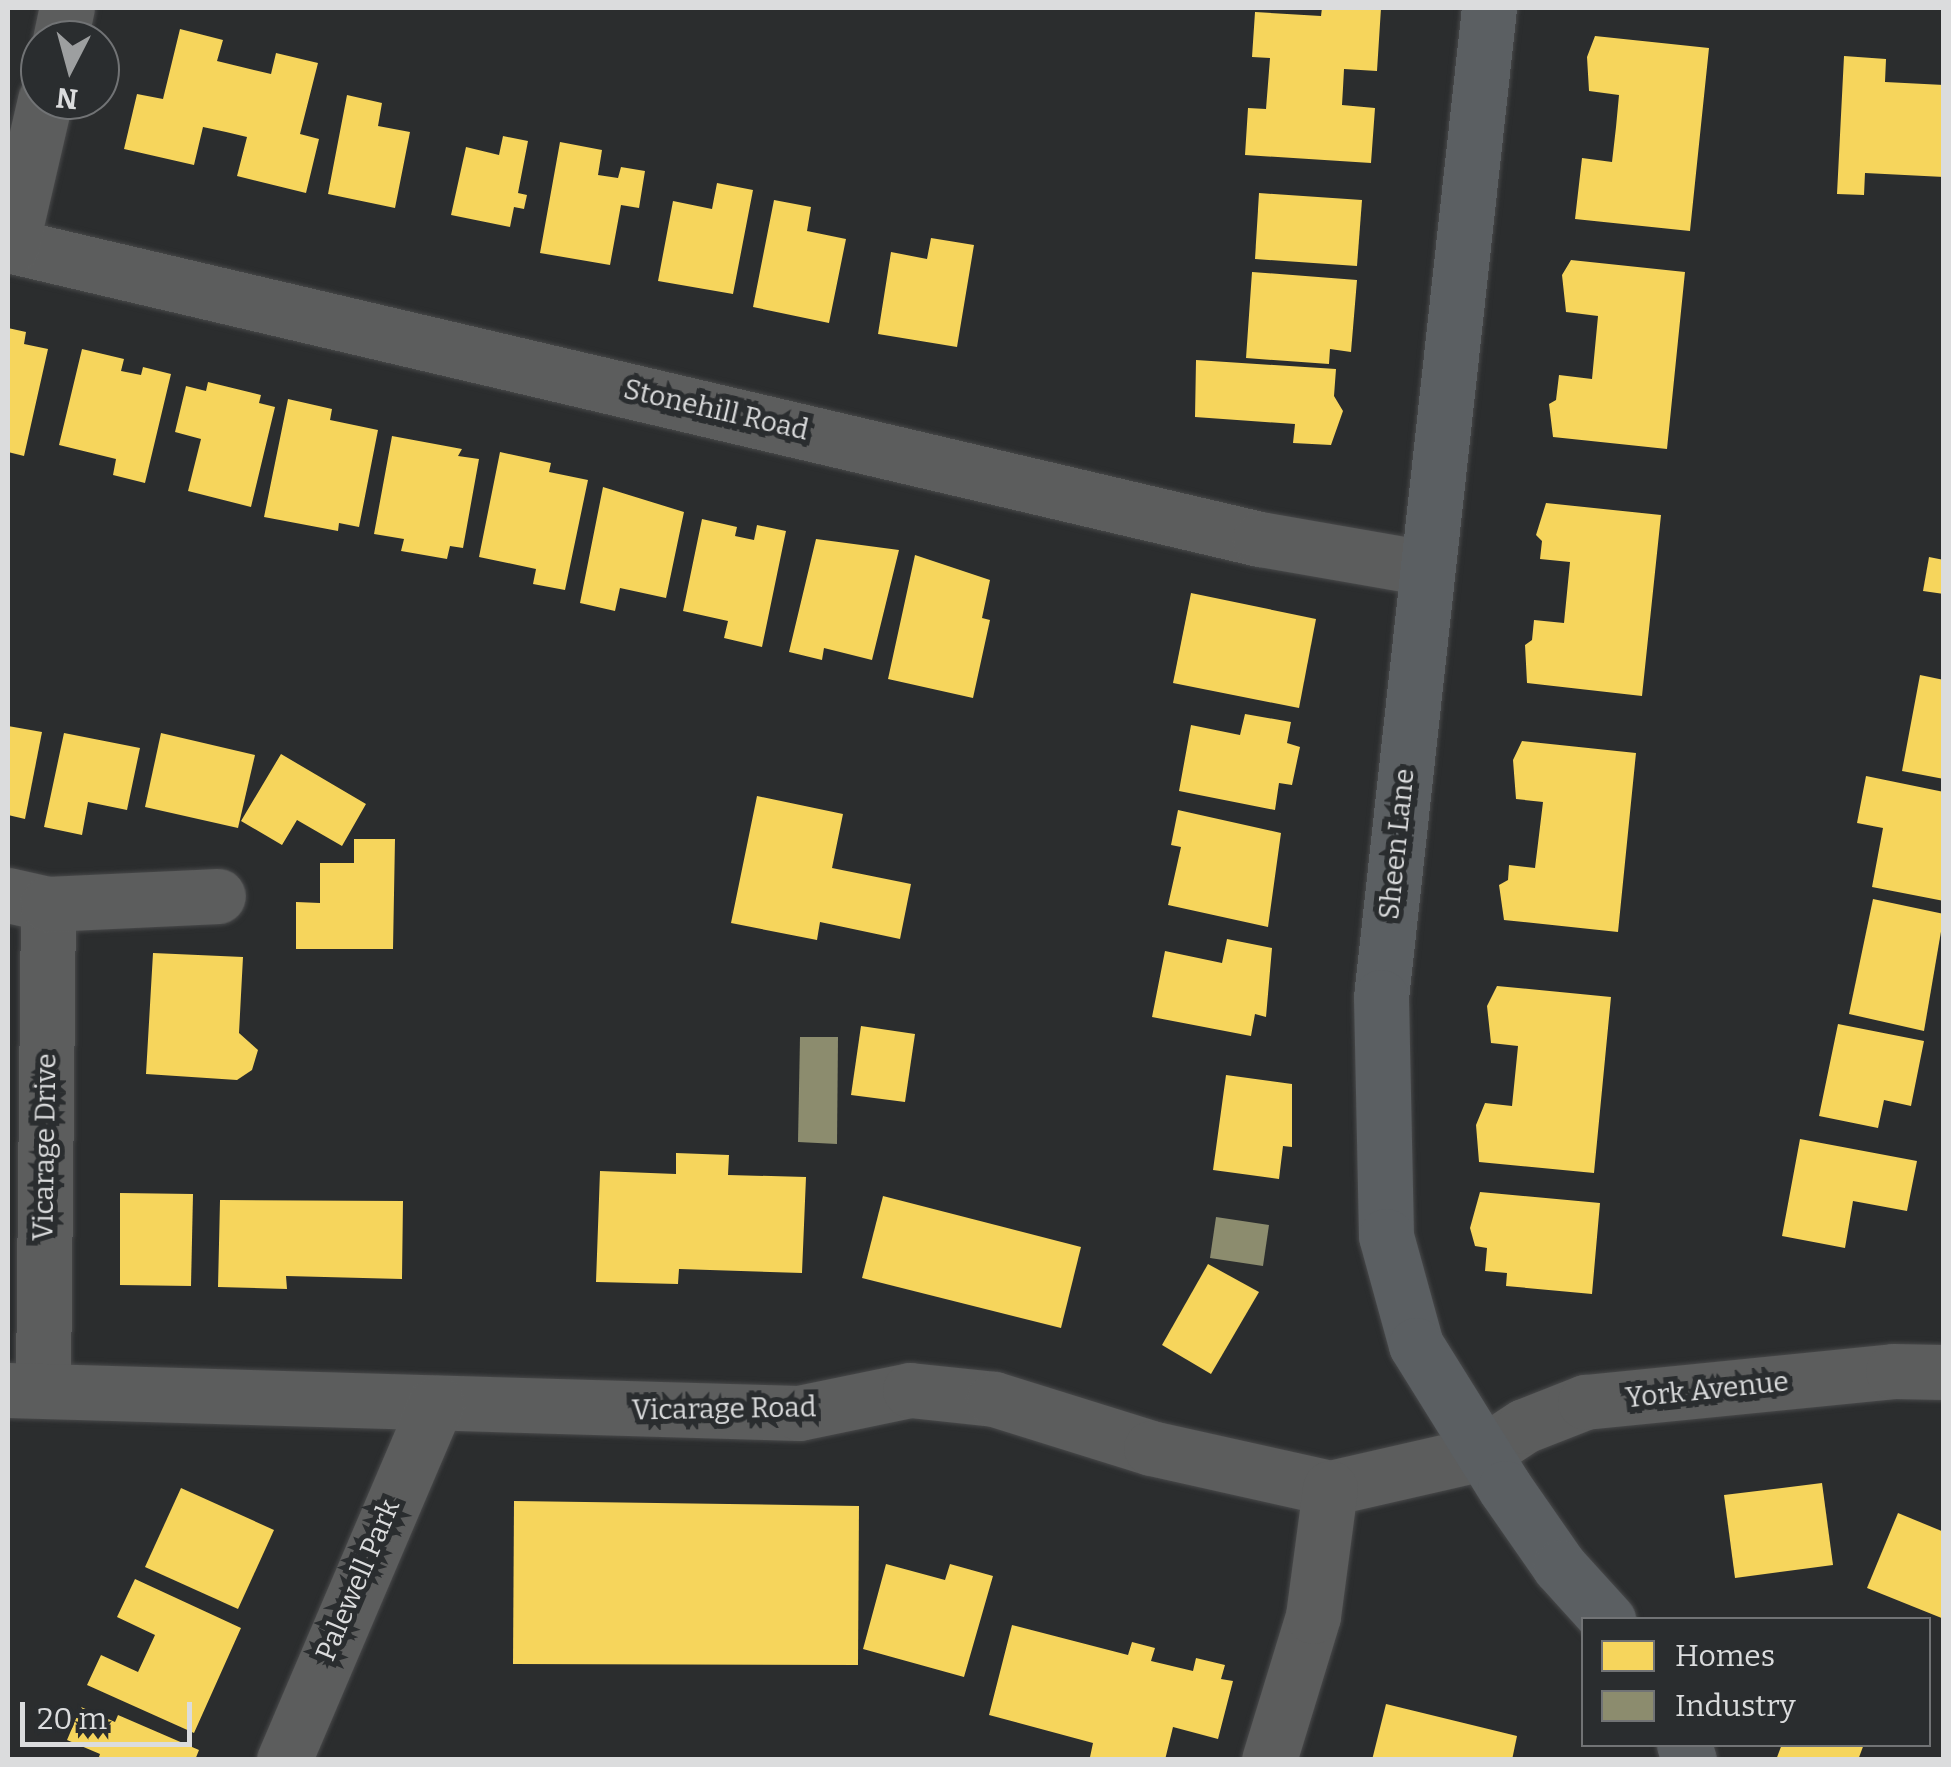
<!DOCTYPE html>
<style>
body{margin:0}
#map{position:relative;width:1951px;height:1767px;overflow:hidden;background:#2b2d2e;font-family:Bitter,serif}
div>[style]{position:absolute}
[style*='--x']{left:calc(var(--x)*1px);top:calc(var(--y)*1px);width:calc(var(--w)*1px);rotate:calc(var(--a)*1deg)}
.homes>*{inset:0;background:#f6d55c}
.industry>*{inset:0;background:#8c8c6e}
.roads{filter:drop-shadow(0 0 2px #48494a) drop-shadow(0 0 2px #48494a)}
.minor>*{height:55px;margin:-27.5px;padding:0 27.5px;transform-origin:27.5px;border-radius:27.5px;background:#5c5d5d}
.secondary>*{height:55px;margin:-27.5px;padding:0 27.5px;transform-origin:27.5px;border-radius:27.5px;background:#5b5f62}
span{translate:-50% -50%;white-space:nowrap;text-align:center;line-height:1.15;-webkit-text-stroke:10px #2a2d2f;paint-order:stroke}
.street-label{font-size:28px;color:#dbdcdd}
.frame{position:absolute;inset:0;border:10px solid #dbdcdd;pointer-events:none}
.legend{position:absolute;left:1581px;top:1617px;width:350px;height:130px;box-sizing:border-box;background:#2a2d2f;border:2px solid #717375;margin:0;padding:12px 18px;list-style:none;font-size:30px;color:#dbdcdd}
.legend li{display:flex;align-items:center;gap:20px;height:50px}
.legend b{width:50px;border:2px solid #717375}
.north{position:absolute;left:20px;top:20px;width:100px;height:100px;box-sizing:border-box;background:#2a2d2f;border:2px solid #717375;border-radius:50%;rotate:186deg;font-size:28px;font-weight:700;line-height:40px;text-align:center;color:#dbdcdd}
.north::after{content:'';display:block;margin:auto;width:35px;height:45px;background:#9d9fa0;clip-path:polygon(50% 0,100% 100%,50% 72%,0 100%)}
.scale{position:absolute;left:20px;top:1702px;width:172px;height:45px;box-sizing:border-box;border:5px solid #dbdcdd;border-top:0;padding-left:12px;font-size:30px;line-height:35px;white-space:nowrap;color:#dbdcdd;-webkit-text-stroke:8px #2a2d2f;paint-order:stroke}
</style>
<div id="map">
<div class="homes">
<div style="clip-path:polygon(1322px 8px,1381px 8px,1377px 71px,1344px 69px,1343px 88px,1342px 105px,1375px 108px,1371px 163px,1245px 155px,1248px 108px,1266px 109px,1270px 58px,1252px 57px,1255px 12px,1321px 16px)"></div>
<div style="clip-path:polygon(180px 29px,223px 40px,217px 61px,271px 74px,276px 53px,318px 63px,300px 134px,319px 139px,306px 193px,237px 176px,247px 137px,226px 132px,203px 127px,194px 165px,124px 149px,137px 94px,163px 99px)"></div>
<div style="clip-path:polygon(1595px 36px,1709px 48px,1690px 231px,1575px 219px,1582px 158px,1612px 162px,1616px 127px,1619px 95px,1589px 91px,1587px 57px)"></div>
<div style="clip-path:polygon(1844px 56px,1886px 59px,1885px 82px,1944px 85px,1944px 177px,1865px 173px,1864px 195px,1837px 194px)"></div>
<div style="clip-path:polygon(347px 95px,382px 103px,378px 126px,410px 132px,395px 208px,328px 194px)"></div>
<div style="clip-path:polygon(503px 136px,528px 141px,518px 193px,527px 195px,524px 209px,514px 207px,510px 227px,451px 215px,466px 147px,499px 155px)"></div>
<div style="clip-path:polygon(560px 142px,602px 150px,598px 175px,618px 178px,621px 167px,645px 171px,639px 208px,621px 205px,610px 265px,540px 253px)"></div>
<div style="clip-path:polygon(717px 183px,753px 190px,733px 294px,658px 281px,673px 201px,712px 209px)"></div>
<div style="clip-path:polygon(1259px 193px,1362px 200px,1357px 266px,1255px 259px)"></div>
<div style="clip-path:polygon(774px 200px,811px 207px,807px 231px,846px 239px,829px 323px,753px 307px)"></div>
<div style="clip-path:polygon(931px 238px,974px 245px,957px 347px,878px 334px,891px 252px,927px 259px)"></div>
<div style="clip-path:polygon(1571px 260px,1685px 272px,1667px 449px,1553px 437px,1549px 404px,1556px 400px,1559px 375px,1592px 379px,1598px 316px,1566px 312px,1562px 275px)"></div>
<div style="clip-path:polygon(1252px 272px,1357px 280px,1351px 352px,1330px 349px,1329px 364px,1246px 358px)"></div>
<div style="clip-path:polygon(8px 328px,26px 332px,24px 344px,48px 349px,24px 456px,8px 452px)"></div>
<div style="clip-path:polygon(82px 349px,124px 359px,121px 371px,141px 375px,143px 367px,171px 374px,145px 483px,113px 475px,116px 459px,59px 445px)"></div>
<div style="clip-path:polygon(1196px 360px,1336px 369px,1334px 396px,1343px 411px,1331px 445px,1293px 443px,1295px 424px,1195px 417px)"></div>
<div style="clip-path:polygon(208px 382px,261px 395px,259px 403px,275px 407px,251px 507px,188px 491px,201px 439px,175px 432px,186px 386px,206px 391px)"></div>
<div style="clip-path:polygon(288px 399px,332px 409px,330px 420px,378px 430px,359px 527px,339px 523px,338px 531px,264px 517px)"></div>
<div style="clip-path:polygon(392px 436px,462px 449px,458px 456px,479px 459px,463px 548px,450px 546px,447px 559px,401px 551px,404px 539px,374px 534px)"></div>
<div style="clip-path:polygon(500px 452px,551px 463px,549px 472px,588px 480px,565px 590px,533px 584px,536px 569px,479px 557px)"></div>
<div style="clip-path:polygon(603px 487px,684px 512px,666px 598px,620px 588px,615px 611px,580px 603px)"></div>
<div style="clip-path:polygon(1546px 503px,1661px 515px,1642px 696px,1527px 683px,1525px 645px,1532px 640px,1534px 620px,1564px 623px,1570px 562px,1540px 559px,1542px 541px,1536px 535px)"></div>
<div style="clip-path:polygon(702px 519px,737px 527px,735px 536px,754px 540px,757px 525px,786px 531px,762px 647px,724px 638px,728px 621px,683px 611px)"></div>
<div style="clip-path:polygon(816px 539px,899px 550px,872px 660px,824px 648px,822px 660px,789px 652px)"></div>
<div style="clip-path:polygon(915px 555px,990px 580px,982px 618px,990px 620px,973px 698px,888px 679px)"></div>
<div style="clip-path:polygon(1929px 557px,1944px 560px,1944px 594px,1923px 591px)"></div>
<div style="clip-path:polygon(1191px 593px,1316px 619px,1299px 708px,1173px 683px)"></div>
<div style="clip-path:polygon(1920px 675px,1944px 680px,1944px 779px,1902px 771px)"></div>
<div style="clip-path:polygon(1245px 714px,1291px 722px,1287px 743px,1300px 747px,1292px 785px,1279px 783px,1275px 810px,1179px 791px,1191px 725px,1240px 735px)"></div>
<div style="clip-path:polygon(8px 726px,42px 732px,25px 819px,8px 815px)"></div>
<div style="clip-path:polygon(64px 733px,140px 748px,127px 810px,88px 802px,82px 835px,44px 827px)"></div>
<div style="clip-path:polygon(161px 733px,255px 755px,238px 828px,145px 807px)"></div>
<div style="clip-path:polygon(1522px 741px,1636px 753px,1618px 932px,1504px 920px,1499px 885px,1508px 880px,1509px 865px,1535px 868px,1543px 802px,1516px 799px,1513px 760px)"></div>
<div style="clip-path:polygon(281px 754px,366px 804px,342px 846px,297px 820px,282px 845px,241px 821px)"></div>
<div style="clip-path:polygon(1866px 776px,1944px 792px,1944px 901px,1872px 887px,1883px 828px,1857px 823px)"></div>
<div style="clip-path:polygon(757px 796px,843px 814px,832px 868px,911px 884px,900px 939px,820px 922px,817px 940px,731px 923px)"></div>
<div style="clip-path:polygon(1178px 810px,1281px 833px,1268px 927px,1168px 905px,1181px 847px,1171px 845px)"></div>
<div style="clip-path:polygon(354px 839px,395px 839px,393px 949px,296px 949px,296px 902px,320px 903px,320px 863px,354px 863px)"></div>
<div style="clip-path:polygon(1873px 899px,1944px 914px,1924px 1031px,1849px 1014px)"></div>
<div style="clip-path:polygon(1227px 939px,1272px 948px,1266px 1017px,1255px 1014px,1251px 1036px,1152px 1017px,1165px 951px,1222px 963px)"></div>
<div style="clip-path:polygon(153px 953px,243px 957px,239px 1033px,258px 1050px,252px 1070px,237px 1080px,146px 1074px)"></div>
<div style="clip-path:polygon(1497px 986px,1611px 997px,1594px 1173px,1479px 1162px,1476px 1125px,1485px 1103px,1512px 1106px,1518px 1046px,1491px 1043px,1487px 1006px)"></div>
<div style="clip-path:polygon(1838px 1024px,1924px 1041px,1911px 1106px,1884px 1100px,1878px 1128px,1819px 1116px)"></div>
<div style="clip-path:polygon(861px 1026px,915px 1034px,905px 1102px,851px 1095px)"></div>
<div style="clip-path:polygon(1226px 1075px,1292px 1084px,1292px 1147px,1283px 1146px,1279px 1179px,1213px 1170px)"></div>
<div style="clip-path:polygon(1800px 1139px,1917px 1161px,1907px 1211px,1853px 1201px,1845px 1248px,1782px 1236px)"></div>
<div style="clip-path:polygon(676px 1153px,729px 1155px,728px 1175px,806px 1177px,802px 1273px,679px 1269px,678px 1284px,596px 1282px,600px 1171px,676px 1174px)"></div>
<div style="clip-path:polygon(1480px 1192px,1600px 1203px,1592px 1294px,1506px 1286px,1507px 1273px,1485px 1271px,1487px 1248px,1475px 1246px,1470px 1228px)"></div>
<div style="clip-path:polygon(120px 1193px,193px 1194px,191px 1286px,120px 1285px)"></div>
<div style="clip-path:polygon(883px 1196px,1081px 1247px,1061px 1328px,862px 1278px)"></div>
<div style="clip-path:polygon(220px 1200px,403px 1201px,402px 1279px,286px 1276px,287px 1289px,218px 1287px)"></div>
<div style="clip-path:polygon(1208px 1264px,1259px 1292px,1211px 1374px,1162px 1345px)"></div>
<div style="clip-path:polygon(1822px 1483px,1833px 1565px,1735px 1578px,1724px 1495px)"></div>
<div style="clip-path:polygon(181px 1488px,274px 1530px,238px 1609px,145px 1567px)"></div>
<div style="clip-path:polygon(514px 1501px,859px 1506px,858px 1665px,513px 1664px)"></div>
<div style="clip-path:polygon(1898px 1513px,1944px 1532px,1944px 1619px,1867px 1588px)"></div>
<div style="clip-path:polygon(886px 1564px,945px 1580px,950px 1564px,993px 1576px,964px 1677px,863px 1649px)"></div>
<div style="clip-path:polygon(135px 1579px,241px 1628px,194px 1733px,87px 1685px,101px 1655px,138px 1672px,155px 1635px,117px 1617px)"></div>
<div style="clip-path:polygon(1012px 1625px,1128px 1655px,1132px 1642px,1155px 1648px,1151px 1661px,1193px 1671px,1196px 1658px,1225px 1665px,1221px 1679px,1233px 1681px,1218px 1739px,1173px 1727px,1165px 1760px,1100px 1760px,1090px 1757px,1093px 1743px,989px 1715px)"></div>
<div style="clip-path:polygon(1386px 1704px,1517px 1736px,1512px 1760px,1372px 1760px)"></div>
<div style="clip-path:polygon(81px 1707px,115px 1722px,118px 1715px,199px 1750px,195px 1760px,98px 1760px,100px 1754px,67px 1740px)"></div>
<div style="clip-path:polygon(1782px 1744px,1864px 1744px,1858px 1760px,1776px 1760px)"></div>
</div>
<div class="industry">
<div style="clip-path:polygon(800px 1037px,838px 1037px,837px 1144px,798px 1142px)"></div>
<div style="clip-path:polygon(1216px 1217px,1269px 1225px,1263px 1266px,1210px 1258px)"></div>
</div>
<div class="roads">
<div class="minor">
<div style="--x:60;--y:40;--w:33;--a:-78"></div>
<div style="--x:8;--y:245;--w:1286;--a:13.22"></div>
<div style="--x:1260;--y:539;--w:169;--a:9.9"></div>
<div style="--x:11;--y:246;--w:150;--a:-76.9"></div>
<div style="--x:8;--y:895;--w:41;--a:12.7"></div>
<div style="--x:48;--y:904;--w:486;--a:90.6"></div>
<div style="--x:48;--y:904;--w:170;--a:-2.7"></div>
<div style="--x:8;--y:1390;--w:791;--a:1.67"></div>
<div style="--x:799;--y:1413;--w:113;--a:-11.7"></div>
<div style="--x:910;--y:1390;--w:84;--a:6.1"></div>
<div style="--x:994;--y:1399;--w:164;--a:17.3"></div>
<div style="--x:1151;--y:1448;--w:183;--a:12.6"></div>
<div style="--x:1330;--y:1488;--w:157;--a:-12.9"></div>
<div style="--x:1483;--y:1453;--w:49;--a:-33.4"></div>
<div style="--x:1524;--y:1426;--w:66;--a:-21.5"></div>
<div style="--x:1585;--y:1402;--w:310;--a:-5.7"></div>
<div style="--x:1893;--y:1371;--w:51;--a:1.1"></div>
<div style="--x:284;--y:1760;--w:388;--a:-66.9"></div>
<div style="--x:1269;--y:1760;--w:151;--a:-73"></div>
<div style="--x:1313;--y:1616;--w:129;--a:-82.4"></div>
</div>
<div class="secondary">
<div style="--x:1489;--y:8;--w:995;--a:96.23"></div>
<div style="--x:1381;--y:997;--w:239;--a:88.8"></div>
<div style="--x:1386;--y:1236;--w:113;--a:74.6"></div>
<div style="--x:1416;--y:1345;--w:168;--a:58.1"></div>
<div style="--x:1505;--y:1488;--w:96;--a:55.2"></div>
<div style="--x:1560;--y:1567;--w:72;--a:47.8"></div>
<div style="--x:1684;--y:1744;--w:17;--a:73"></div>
</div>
</div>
<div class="street-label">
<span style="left:716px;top:410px;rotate:13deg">Stonehill Road</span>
<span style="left:1397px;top:844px;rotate:-84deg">Sheen Lane</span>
<span style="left:45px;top:1147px;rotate:-89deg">Vicarage Drive</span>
<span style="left:1707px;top:1390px;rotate:-6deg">York Avenue</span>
<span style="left:724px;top:1409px;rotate:-1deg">Vicarage Road</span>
<span style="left:358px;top:1580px;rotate:-67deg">Palewell Park</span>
</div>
<div class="frame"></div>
<ul class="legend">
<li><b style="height:28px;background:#f6d55c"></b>Homes</li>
<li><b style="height:28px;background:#8c8c6e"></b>Industry</li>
</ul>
<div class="north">N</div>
<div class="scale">20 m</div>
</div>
